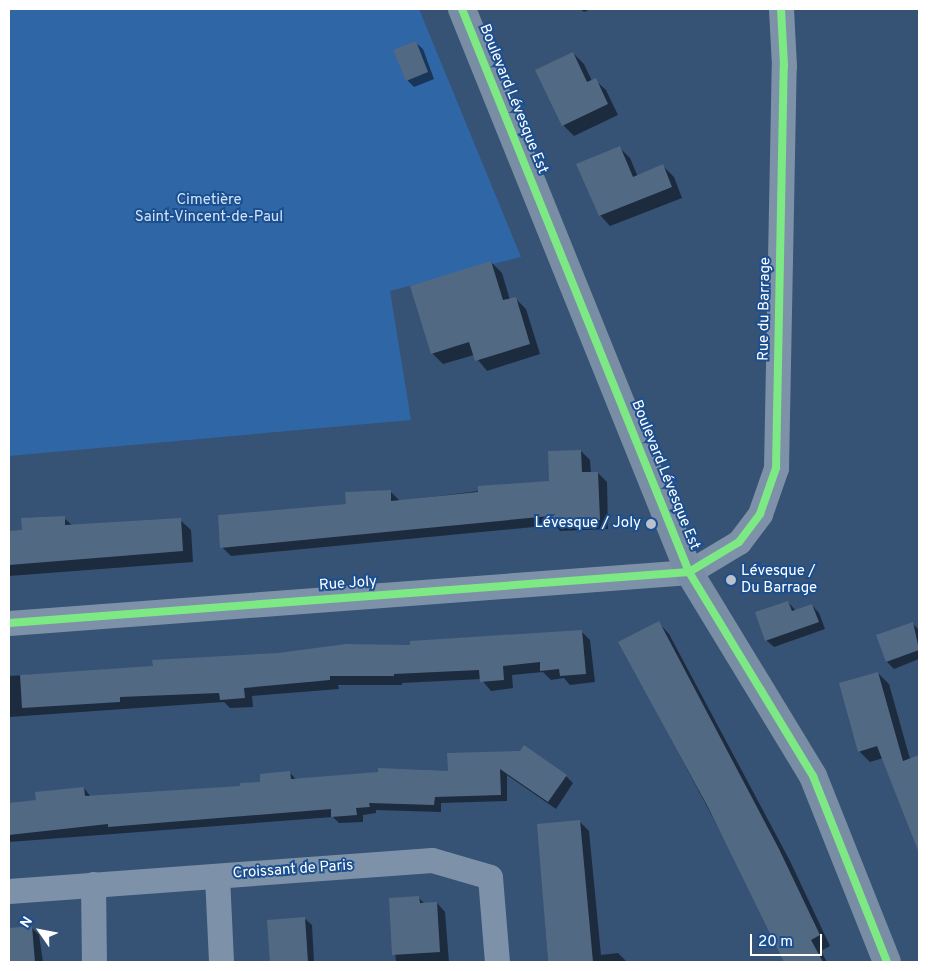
<!DOCTYPE html>
<meta charset="utf-8">
<style>
body{margin:0}
#map{position:relative;width:928px;height:971px;overflow:hidden;background:#365274;font-family:Overpass,sans-serif}
div>[style]{position:absolute}
[style*='--x']{left:calc(var(--x)*1px);top:calc(var(--y)*1px);width:calc(var(--w)*1px);rotate:calc(var(--a)*1deg)}
.green>*{inset:0;background:#2f66a5}
.shadow>*{inset:0;background:#0007}
.building>*{inset:0;background:#526984}
.street>*{height:25px;margin:-12.5px;padding:0 12.5px;transform-origin:12.5px;border-radius:12.5px;background:#7d92a8}
.secondary>*{height:28px;margin:-14px;padding:0 14px;transform-origin:14px;border-radius:14px;background:#798da4}
.cycleway>*{height:8px;margin:-4px;padding:0 4px;transform-origin:4px;border-radius:4px;background:#7ce984}
.dots>*{width:14px;height:14px;translate:-50% -50%;box-sizing:border-box;border:2px solid #1b4f8f;border-radius:50%}
span{translate:-50% -50%;white-space:nowrap;text-align:center;line-height:1.15;-webkit-text-stroke:4px #1b4f8f;paint-order:stroke}
.street-label{font-size:15px;color:#fff}
.park-label{font-size:15px;color:#cfe3fa}
.poi-label{font-size:15px;color:#fff}
.right{translate:-100% -50%;text-align:right}
.left{translate:0 -50%;text-align:left}
.frame{position:absolute;inset:0;border:10px solid #fff;pointer-events:none}
.north{position:absolute;left:15px;top:906px;width:50px;height:50px;-webkit-text-stroke:4px #1b4f8f;paint-order:stroke;rotate:303deg;font-size:14px;font-weight:700;line-height:20px;text-align:center;color:#fff}
.north::after{content:'';display:block;margin:auto;width:18px;height:22px;background:#fff;clip-path:polygon(50% 0,100% 100%,50% 72%,0 100%)}
.scale{position:absolute;left:750px;top:934px;width:72px;height:22px;box-sizing:border-box;border:2px solid #fff;border-top:0;padding-left:6px;font-size:15px;line-height:18px;white-space:nowrap;color:#fff;-webkit-text-stroke:4px #1b4f8f;paint-order:stroke}
</style>
<div id="map">
<div class="green">
<div style="clip-path:polygon(9px 9px,419px 9px,521px 257px,390px 291px,411px 420px,9px 456px)"></div>
</div>
<div class="shadow">
<div style="clip-path:polygon(580px 9px,591px 9px,584px 12px)"></div>
<div style="clip-path:polygon(415px 42px,423px 49px,434px 79px,414px 87px,407px 80px)"></div>
<div style="clip-path:polygon(573px 53px,584px 64px,592px 81px,595px 80px,606px 90px,618px 115px,574px 136px,563px 125px)"></div>
<div style="clip-path:polygon(619px 147px,630px 158px,638px 177px,663px 166px,674px 177px,682px 198px,610px 226px,600px 215px)"></div>
<div style="clip-path:polygon(491px 262px,502px 273px,510px 300px,515px 298px,526px 309px,540px 354px,487px 371px,474px 355px,443px 364px,432px 353px)"></div>
<div style="clip-path:polygon(581px 451px,590px 460px,591px 473px,598px 473px,607px 482px,608px 529px,560px 531px,555px 525px,231px 556px,222px 547px,390px 491px,400px 501px,550px 482px)"></div>
<div style="clip-path:polygon(64px 518px,73px 526px,180px 520px,191px 530px,193px 562px,9px 576px,9px 532px,23px 531px)"></div>
<div style="clip-path:polygon(788px 602px,796px 611px,812px 605px,819px 613px,825px 629px,774px 647px,766px 640px)"></div>
<div style="clip-path:polygon(659px 623px,669px 634px,790px 861px,830px 946px,821px 951px,827px 962px,786px 962px,752px 891px,620px 643px)"></div>
<div style="clip-path:polygon(912px 623px,919px 630px,919px 659px,894px 669px,887px 662px,878px 636px)"></div>
<div style="clip-path:polygon(581px 631px,590px 640px,595px 682px,570px 685px,564px 678px,551px 680px,543px 672px,512px 675px,513px 688px,491px 691px,481px 679px,402px 683px,402px 685px,338px 685px,339px 689px,252px 696px,253px 707px,230px 708px,224px 702px,9px 717px,9px 676px,154px 667px)"></div>
<div style="clip-path:polygon(878px 673px,889px 684px,910px 759px,919px 756px,919px 851px,883px 758px,870px 762px,859px 751px)"></div>
<div style="clip-path:polygon(448px 754px,566px 776px,573px 783px,556px 809px,507px 775px,507px 801px,441px 803px,441px 812px,376px 810px,376px 813px,363px 815px,363px 822px,339px 823px,333px 817px,9px 842px,9px 804px,37px 801px,84px 788px,91px 797px,241px 788px,290px 773px,297px 780px,449px 772px)"></div>
<div style="clip-path:polygon(580px 822px,589px 831px,601px 955px,618px 953px,627px 962px,548px 962px,538px 825px)"></div>
<div style="clip-path:polygon(419px 898px,425px 904px,437px 903px,445px 912px,449px 962px,396px 962px,390px 899px)"></div>
<div style="clip-path:polygon(304px 918px,312px 925px,314px 962px,271px 962px,268px 921px)"></div>
<div style="clip-path:polygon(32px 928px,39px 935px,43px 962px,9px 962px,9px 930px)"></div>
</div>
<div class="building">
<div style="clip-path:polygon(416px 41px,428px 72px,406px 81px,393px 50px)"></div>
<div style="clip-path:polygon(573px 52px,587px 82px,596px 78px,608px 104px,562px 126px,535px 70px)"></div>
<div style="clip-path:polygon(620px 146px,633px 177px,663px 164px,672px 187px,599px 216px,576px 164px)"></div>
<div style="clip-path:polygon(491px 261px,503px 300px,516px 297px,530px 344px,475px 361px,469px 342px,431px 354px,410px 286px)"></div>
<div style="clip-path:polygon(581px 450px,582px 472px,598px 472px,600px 520px,550px 522px,550px 516px,220px 548px,218px 515px,346px 504px,345px 492px,391px 490px,391px 501px,478px 492px,478px 486px,549px 481px,548px 451px)"></div>
<div style="clip-path:polygon(65px 516px,65px 525px,181px 518px,183px 551px,9px 565px,9px 531px,22px 530px,21px 518px)"></div>
<div style="clip-path:polygon(788px 601px,792px 611px,812px 604px,819px 622px,765px 641px,755px 612px)"></div>
<div style="clip-path:polygon(659px 621px,779px 849px,820px 935px,811px 940px,823px 962px,784px 962px,708px 807px,618px 642px)"></div>
<div style="clip-path:polygon(913px 622px,919px 650px,886px 662px,876px 635px)"></div>
<div style="clip-path:polygon(582px 630px,586px 674px,560px 676px,559px 669px,540px 671px,540px 662px,503px 666px,504px 680px,480px 682px,479px 670px,394px 674px,394px 676px,330px 676px,330px 680px,244px 688px,245px 698px,220px 700px,219px 693px,120px 697px,120px 702px,22px 708px,20px 675px,153px 666px,152px 660px,278px 653px,346px 644px,410px 645px,410px 641px)"></div>
<div style="clip-path:polygon(878px 672px,903px 761px,919px 755px,919px 853px,877px 746px,858px 752px,839px 683px)"></div>
<div style="clip-path:polygon(524px 745px,567px 775px,548px 802px,500px 769px,501px 795px,435px 797px,434px 805px,369px 803px,370px 807px,356px 808px,357px 815px,331px 817px,331px 809px,108px 827px,108px 824px,9px 835px,9px 803px,36px 800px,35px 792px,84px 787px,85px 796px,240px 786px,240px 783px,260px 782px,260px 774px,290px 771px,291px 779px,378px 772px,378px 768px,448px 771px,447px 753px,520px 751px)"></div>
<div style="clip-path:polygon(580px 820px,593px 962px,548px 962px,537px 824px)"></div>
<div style="clip-path:polygon(419px 896px,420px 903px,437px 902px,440px 952px,392px 955px,389px 898px)"></div>
<div style="clip-path:polygon(305px 917px,308px 962px,270px 962px,267px 920px)"></div>
<div style="clip-path:polygon(32px 926px,35px 962px,9px 962px,9px 928px)"></div>
</div>
<div class="street">
<div style="--x:9;--y:623;--w:682;--a:-4.29"></div>
<div style="--x:689;--y:572;--w:58;--a:-31"></div>
<div style="--x:739;--y:542;--w:35;--a:-53"></div>
<div style="--x:760;--y:514;--w:49;--a:-70.8"></div>
<div style="--x:776;--y:468;--w:402;--a:-88.9"></div>
<div style="--x:784;--y:66;--w:57;--a:-93"></div>
<div style="--x:217;--y:876;--w:86;--a:87.3"></div>
<div style="--x:93;--y:884;--w:78;--a:89.3"></div>
<div style="--x:9;--y:891;--w:424;--a:-4.2"></div>
<div style="--x:432;--y:860;--w:60;--a:16.3"></div>
<div style="--x:490;--y:877;--w:85;--a:85.3"></div>
</div>
<div class="secondary">
<div style="--x:462;--y:9;--w:607;--a:68.04"></div>
<div style="--x:689;--y:572;--w:239;--a:58.7"></div>
<div style="--x:813;--y:776;--w:200;--a:68.3"></div>
</div>
<div class="cycleway">
<div style="--x:462;--y:9;--w:607;--a:68.04"></div>
<div style="--x:689;--y:572;--w:239;--a:58.7"></div>
<div style="--x:813;--y:776;--w:200;--a:68.3"></div>
<div style="--x:9;--y:623;--w:682;--a:-4.29"></div>
<div style="--x:689;--y:572;--w:58;--a:-31"></div>
<div style="--x:739;--y:542;--w:35;--a:-53"></div>
<div style="--x:760;--y:514;--w:49;--a:-70.8"></div>
<div style="--x:776;--y:468;--w:402;--a:-88.9"></div>
<div style="--x:784;--y:66;--w:57;--a:-93"></div>
</div>
<div class="dots">
<div style="left:651px;top:524px;background:#b9c2ce"></div>
<div style="left:731px;top:580px;background:#b9c2ce"></div>
</div>
<div class="street-label">
<span style="left:513px;top:99px;rotate:68deg">Boulevard Lévesque Est</span>
<span style="left:765px;top:309px;rotate:-89deg">Rue du Barrage</span>
<span style="left:665px;top:475px;rotate:68deg">Boulevard Lévesque Est</span>
<span style="left:348px;top:584px;rotate:-4deg">Rue Joly</span>
<span style="left:293px;top:870px;rotate:-4deg">Croissant de Paris</span>
</div>
<div class="park-label">
<span style="left:209px;top:209px">Cimetière<br>Saint-Vincent-de-Paul</span>
</div>
<div class="poi-label">
<span class="right" style="left:641px;top:524px">Lévesque / Joly</span>
<span class="left" style="left:741px;top:580px">Lévesque /<br>Du Barrage</span>
</div>
<div class="frame"></div>
<div class="north">N</div>
<div class="scale">20 m</div>
</div>
